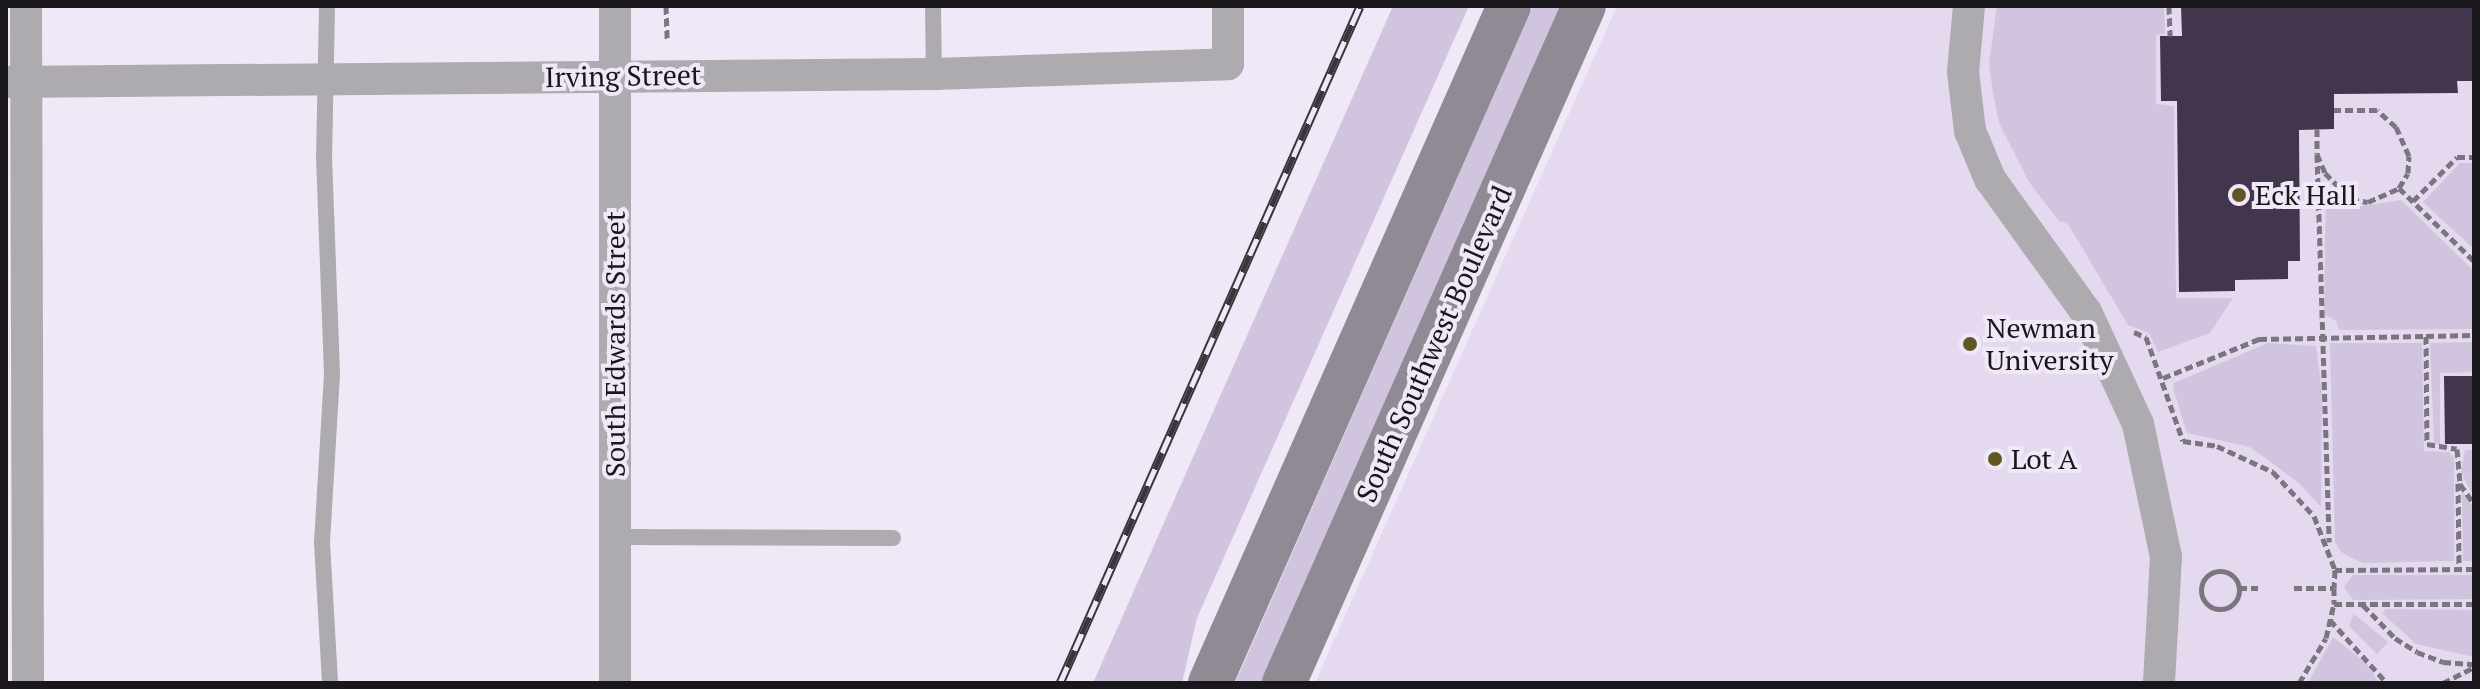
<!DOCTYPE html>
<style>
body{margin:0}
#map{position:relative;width:2480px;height:689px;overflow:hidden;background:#f0e8f7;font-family:"PT Serif",serif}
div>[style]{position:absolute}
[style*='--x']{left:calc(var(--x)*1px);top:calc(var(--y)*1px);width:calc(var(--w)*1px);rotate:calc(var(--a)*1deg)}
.built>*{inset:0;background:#e4d9ef}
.green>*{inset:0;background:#d1c4de}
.building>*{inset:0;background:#42364c}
.path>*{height:5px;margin-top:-2.5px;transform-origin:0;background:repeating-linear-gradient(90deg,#7a757f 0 8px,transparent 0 12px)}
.path>.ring{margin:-2.5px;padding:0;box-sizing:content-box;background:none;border:5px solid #7a757f;border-radius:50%}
.service>*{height:16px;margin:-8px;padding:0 8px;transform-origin:8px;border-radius:8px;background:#adaab0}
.minor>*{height:32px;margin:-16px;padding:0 16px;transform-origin:16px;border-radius:16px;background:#adaab0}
.secondary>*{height:44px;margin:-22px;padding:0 22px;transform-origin:22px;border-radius:22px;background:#8f8a94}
.rail>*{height:9px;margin-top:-4.5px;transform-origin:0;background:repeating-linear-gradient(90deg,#f0e8f7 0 18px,#38353b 0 36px);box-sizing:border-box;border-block:2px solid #38353b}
.dots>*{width:22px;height:22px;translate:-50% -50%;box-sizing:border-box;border:4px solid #f0e8f7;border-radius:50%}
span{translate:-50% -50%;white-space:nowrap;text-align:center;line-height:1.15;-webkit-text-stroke:8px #f0e8f7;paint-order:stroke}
.street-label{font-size:28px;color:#19171c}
.poi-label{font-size:28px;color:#19171c}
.left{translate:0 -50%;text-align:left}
.frame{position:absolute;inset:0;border:8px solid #19171c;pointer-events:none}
</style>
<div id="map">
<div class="built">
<div style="clip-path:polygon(1617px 6px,2474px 6px,2474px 683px,1315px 683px)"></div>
</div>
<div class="green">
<div style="clip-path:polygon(1393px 6px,1469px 6px,1197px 618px,1182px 683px,1093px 683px)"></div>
<div style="clip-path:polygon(1533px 6px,1568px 6px,1264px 683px,1235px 683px)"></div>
<div style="clip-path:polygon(1997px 6px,2164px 6px,2165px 34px,2156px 35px,2156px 104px,2174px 106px,2176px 298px,2233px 298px,2210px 333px,2158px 352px,2149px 333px,2128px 325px,2068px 224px,2059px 221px,2029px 182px,1999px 123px,1993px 93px,1989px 63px)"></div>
<div style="clip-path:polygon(2460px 163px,2474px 163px,2474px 249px,2423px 202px)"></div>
<div style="clip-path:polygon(2326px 187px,2361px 206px,2401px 200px,2474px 271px,2474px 329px,2339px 330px,2336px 321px,2324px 314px)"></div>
<div style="clip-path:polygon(2474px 342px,2474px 372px,2440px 373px,2440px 444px,2434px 444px,2430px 343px)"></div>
<div style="clip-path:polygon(2268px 343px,2316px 346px,2322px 392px,2321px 507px,2299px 483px,2250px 447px,2187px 433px,2173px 388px,2174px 383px)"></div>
<div style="clip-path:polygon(2330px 343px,2422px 343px,2424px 451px,2449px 452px,2454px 458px,2454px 561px,2362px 563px,2341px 552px,2335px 542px)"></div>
<div style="clip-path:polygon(2465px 450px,2474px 450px,2474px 497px,2461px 472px)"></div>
<div style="clip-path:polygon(2462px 492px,2474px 508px,2474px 561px,2463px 561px)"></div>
<div style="clip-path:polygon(2353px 575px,2474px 575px,2474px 599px,2353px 600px,2344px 587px)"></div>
<div style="clip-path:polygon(2386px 609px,2474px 610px,2474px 657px,2416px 644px,2382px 613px)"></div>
<div style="clip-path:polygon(2354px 614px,2388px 642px,2377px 654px,2349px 626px)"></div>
<div style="clip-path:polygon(2333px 637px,2366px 663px,2379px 683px,2308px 683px)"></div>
</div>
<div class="building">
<div style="clip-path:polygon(2181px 6px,2474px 6px,2474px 81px,2457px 81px,2458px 93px,2334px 94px,2334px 129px,2299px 130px,2300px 261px,2288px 261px,2288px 279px,2235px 280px,2235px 291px,2179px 292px,2177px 101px,2161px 101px,2160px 36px,2182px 36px)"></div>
<div style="clip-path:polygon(2444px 376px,2474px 376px,2474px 444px,2445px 444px)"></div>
</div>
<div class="path">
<div style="--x:666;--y:6;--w:33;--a:88"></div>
<div style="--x:2169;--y:6;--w:30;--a:88"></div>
<div style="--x:2317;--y:129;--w:25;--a:90"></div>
<div style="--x:2317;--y:154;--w:21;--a:67"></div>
<div style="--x:2325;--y:173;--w:37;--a:45"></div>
<div style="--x:2351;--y:199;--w:17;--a:10"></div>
<div style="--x:2368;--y:202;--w:34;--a:-24"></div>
<div style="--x:2399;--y:188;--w:17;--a:-59"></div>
<div style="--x:2408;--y:173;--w:17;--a:-87"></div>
<div style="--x:2409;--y:156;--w:32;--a:-114"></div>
<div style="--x:2396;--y:127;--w:25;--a:-138"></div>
<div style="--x:2377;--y:110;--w:43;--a:180"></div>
<div style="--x:2317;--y:154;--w:388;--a:88.2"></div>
<div style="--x:2399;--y:188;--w:105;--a:44.2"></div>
<div style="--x:2413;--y:201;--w:62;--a:-45"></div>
<div style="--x:2457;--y:157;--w:17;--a:0"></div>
<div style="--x:2134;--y:332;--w:13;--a:23"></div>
<div style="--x:2146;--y:337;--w:110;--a:70.4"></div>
<div style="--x:2183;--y:441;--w:34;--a:8"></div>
<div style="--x:2217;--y:446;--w:62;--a:24.9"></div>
<div style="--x:2273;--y:472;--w:60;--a:47"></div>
<div style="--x:2314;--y:516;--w:58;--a:68.7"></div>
<div style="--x:2426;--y:336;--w:48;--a:-1.2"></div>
<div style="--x:2163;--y:378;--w:104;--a:-22.1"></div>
<div style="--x:2259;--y:339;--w:167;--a:-1"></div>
<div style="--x:2426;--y:336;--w:108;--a:89.5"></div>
<div style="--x:2427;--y:444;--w:30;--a:9"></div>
<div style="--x:2457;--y:449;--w:35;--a:85"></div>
<div style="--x:2460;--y:484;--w:24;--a:55"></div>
<div style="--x:2458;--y:483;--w:86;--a:89.3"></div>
<div style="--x:2474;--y:569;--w:139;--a:179.6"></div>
<div style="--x:2335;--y:570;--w:18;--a:93"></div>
<div style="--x:2334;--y:588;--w:16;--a:90"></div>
<div style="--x:2334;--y:604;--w:140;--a:0"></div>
<div class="ring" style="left:2201px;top:571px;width:33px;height:33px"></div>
<div style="--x:2239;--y:588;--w:19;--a:0"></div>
<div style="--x:2294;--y:588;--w:40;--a:0"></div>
<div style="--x:2363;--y:605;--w:46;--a:45.9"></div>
<div style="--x:2395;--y:638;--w:26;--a:32"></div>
<div style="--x:2417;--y:652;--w:28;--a:21"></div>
<div style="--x:2443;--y:662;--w:31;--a:4"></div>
<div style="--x:2330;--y:620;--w:85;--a:47.9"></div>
<div style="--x:2299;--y:683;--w:52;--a:-59"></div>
<div style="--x:2326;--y:638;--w:35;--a:-77"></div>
<div style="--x:2443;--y:683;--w:35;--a:-27"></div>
</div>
<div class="service">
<div style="--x:327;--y:6;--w:150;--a:91.1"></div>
<div style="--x:324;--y:156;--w:218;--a:87.9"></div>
<div style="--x:332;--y:374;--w:169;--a:93.4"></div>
<div style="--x:322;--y:543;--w:140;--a:86.7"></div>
<div style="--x:933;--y:6;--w:68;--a:89.2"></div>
<div style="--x:615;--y:537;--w:278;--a:0.2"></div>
</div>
<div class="minor">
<div style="--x:26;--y:6;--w:677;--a:89.83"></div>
<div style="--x:615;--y:6;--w:677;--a:90"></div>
<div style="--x:1969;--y:6;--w:66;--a:95.2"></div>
<div style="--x:1963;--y:72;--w:59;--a:83.2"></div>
<div style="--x:1970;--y:131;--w:52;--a:67.4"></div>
<div style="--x:1990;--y:179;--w:164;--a:54.2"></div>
<div style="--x:2086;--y:312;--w:123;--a:65.1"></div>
<div style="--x:2138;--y:424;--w:136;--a:78.1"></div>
<div style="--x:2166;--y:557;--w:126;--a:93.2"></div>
<div style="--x:6;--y:82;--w:928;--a:-0.49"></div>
<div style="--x:934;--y:74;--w:294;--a:-1.9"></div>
<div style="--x:1228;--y:64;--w:58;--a:-90"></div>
</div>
<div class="secondary">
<div style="--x:1210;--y:683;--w:740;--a:-66.17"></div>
<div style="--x:1284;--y:683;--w:740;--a:-66.1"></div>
</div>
<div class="rail">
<div style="--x:1060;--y:683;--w:740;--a:-66.1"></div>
</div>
<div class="dots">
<div style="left:2239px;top:195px;background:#615724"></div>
<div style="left:1970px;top:344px;background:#615724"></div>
<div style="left:1995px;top:459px;background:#615724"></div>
</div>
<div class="street-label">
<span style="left:623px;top:76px;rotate:-1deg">Irving Street</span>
<span style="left:615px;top:344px;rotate:-90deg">South Edwards Street</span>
<span style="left:1434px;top:344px;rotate:-66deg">South Southwest Boulevard</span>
</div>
<div class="poi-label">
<span class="left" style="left:2255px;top:195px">Eck Hall</span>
<span class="left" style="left:1986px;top:344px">Newman<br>University</span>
<span class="left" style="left:2011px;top:459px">Lot A</span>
</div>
<div class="frame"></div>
</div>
